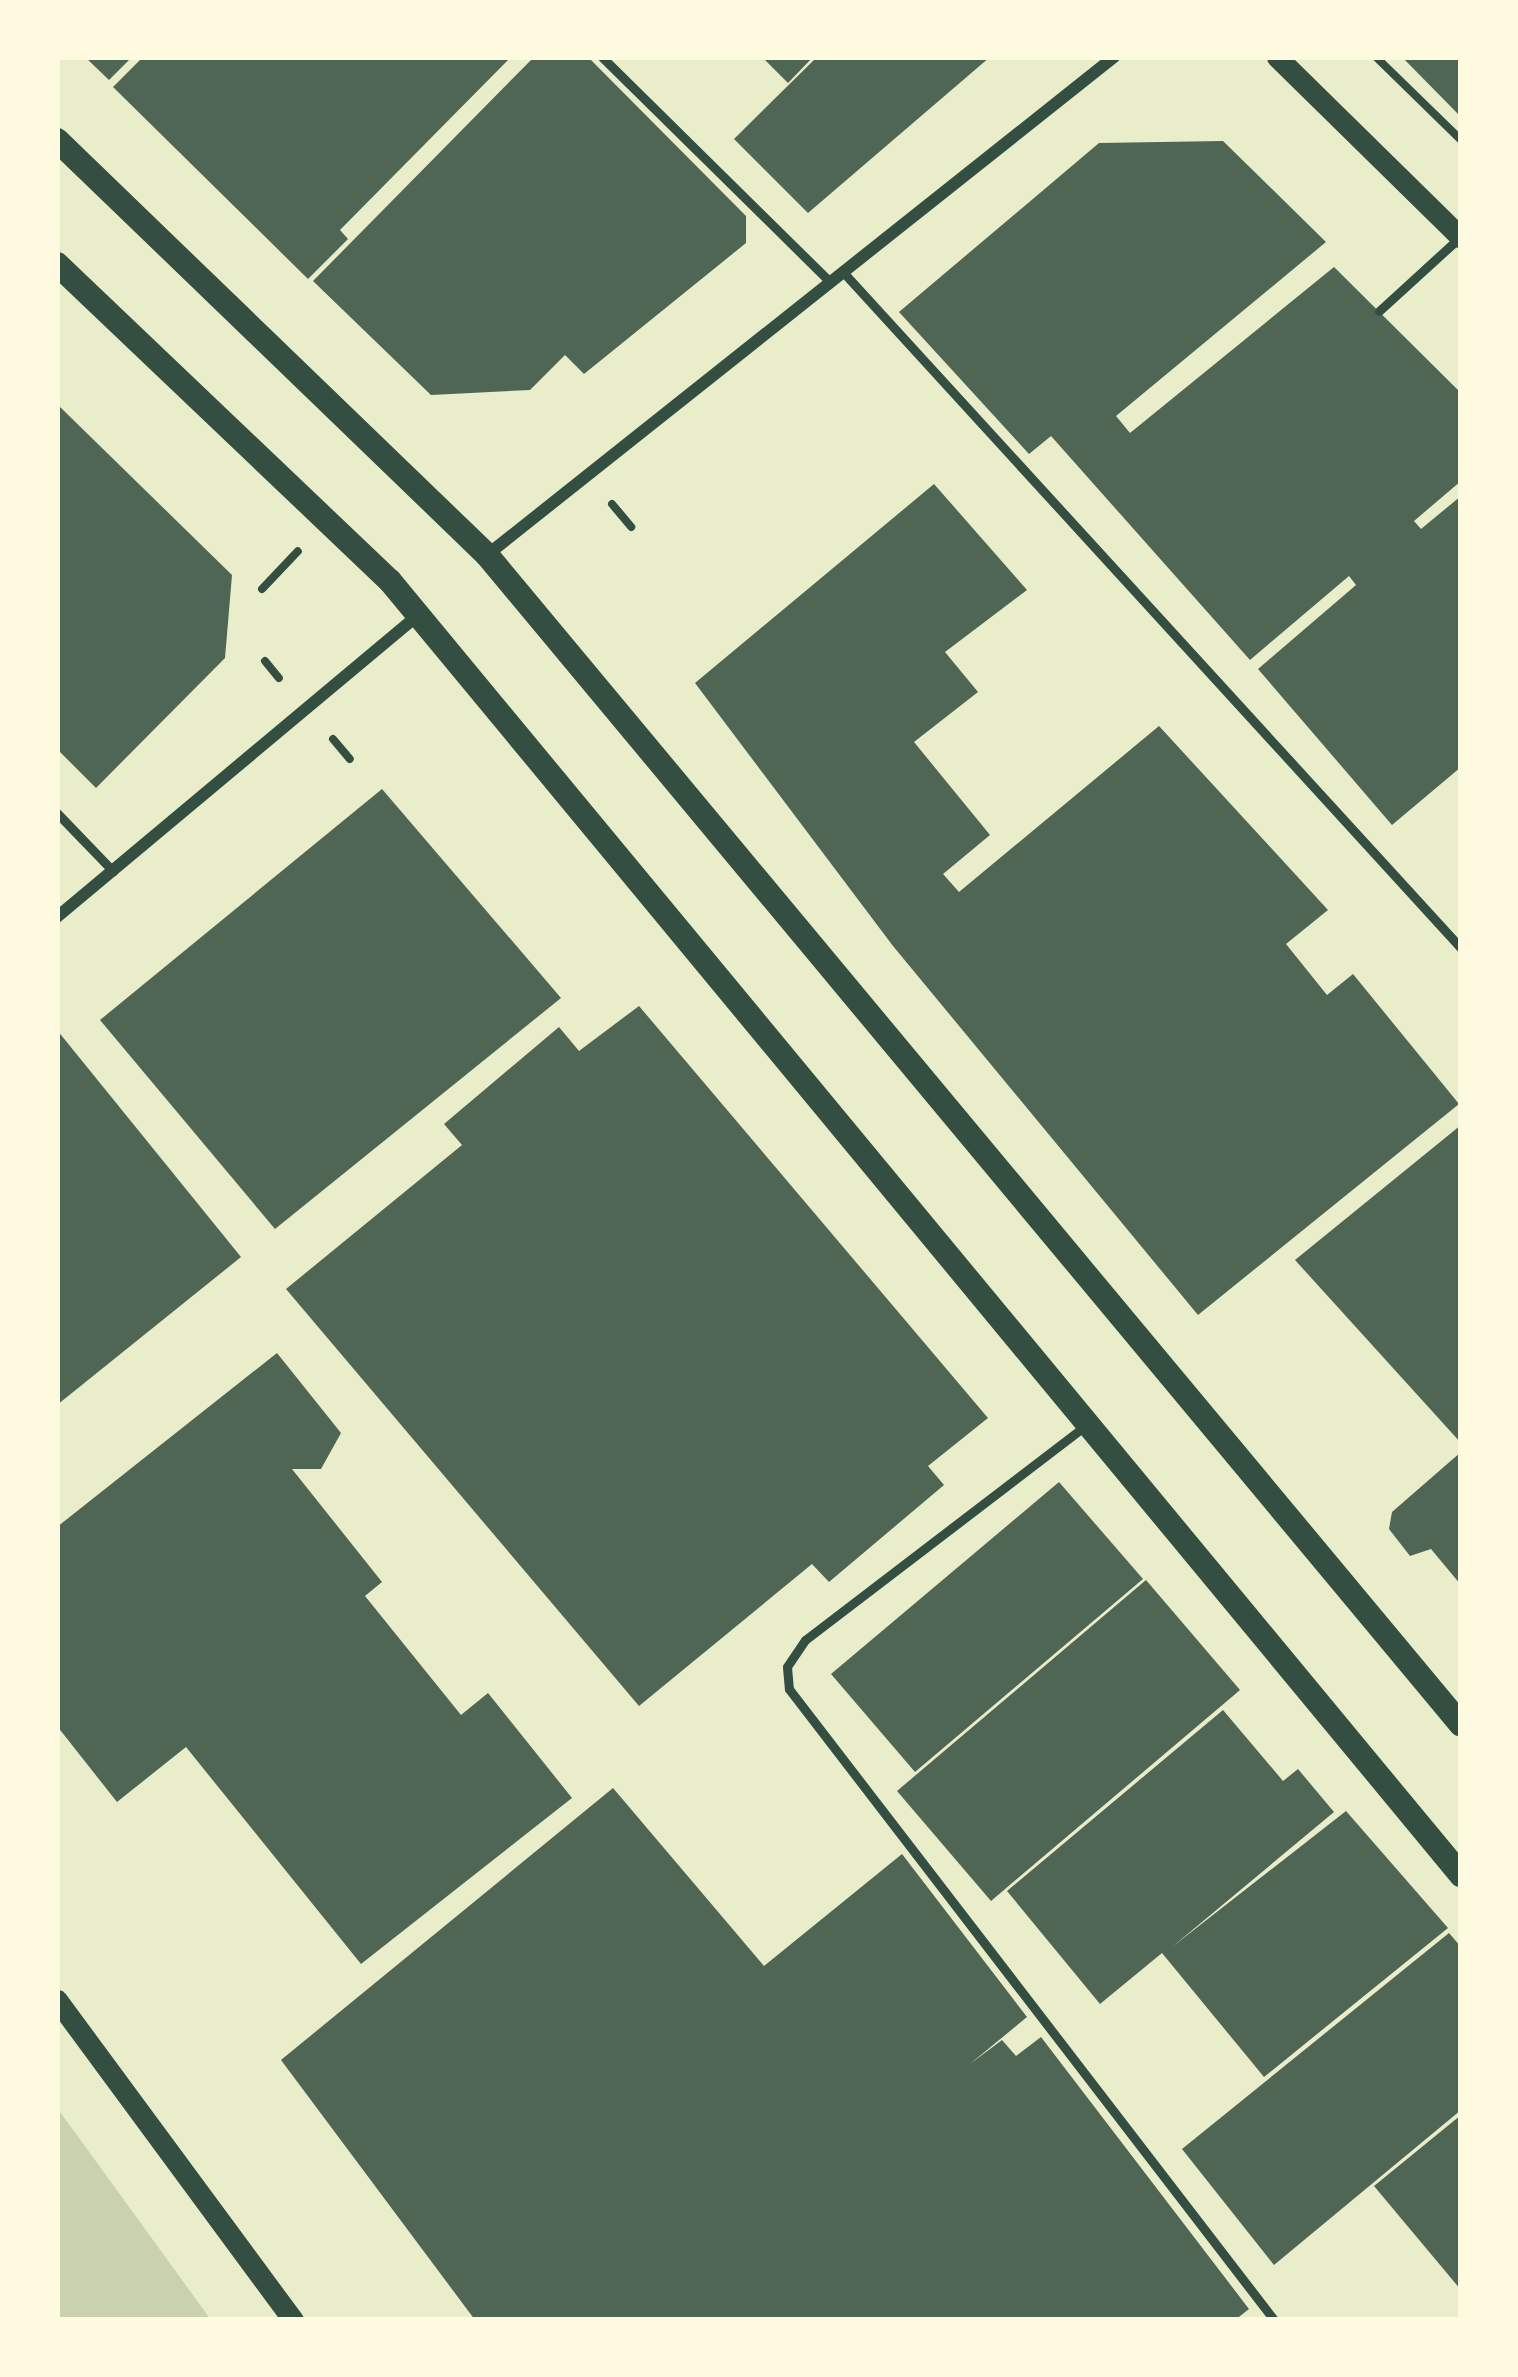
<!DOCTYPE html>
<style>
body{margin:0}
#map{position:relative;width:1518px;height:2377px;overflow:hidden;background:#e9edc9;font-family:Cabin,sans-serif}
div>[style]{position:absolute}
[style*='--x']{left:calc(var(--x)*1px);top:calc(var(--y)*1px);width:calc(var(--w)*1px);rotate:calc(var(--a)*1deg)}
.green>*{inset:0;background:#cad2ad}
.building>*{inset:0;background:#4f6655}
.path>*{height:8px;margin:-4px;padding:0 4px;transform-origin:4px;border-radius:4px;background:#344e41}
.service>*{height:9px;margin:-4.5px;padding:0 4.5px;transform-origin:4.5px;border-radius:4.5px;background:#344e41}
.minor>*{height:12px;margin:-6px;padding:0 6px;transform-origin:6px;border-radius:6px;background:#344e41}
.tertiary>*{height:21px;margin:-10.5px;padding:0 10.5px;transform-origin:10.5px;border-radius:10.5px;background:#344e41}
.secondary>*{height:24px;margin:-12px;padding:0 12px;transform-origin:12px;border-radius:12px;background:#344e41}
span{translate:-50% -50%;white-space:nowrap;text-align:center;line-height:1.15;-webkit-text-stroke:10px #fefae0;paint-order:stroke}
.frame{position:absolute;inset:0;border:60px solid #fefae0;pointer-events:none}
</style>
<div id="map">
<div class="green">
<div style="clip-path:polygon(57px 2108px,74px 2131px,211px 2320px,57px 2320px)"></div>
</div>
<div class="building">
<div style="clip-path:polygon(85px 57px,132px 57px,109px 80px)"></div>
<div style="clip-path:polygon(143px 57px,511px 57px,340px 230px,348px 239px,308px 279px,113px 87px)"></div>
<div style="clip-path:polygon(534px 57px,588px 57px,746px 216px,746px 243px,584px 374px,565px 355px,530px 390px,431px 395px,313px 281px)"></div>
<div style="clip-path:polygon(762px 57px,813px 57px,788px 83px)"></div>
<div style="clip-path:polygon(817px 57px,990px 57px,808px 213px,734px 139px)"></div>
<div style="clip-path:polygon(1402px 57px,1461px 57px,1461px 117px)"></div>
<div style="clip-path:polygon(1223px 141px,1326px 242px,1116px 416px,1130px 433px,1334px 267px,1461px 393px,1461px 481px,1414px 521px,1421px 529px,1461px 496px,1461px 767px,1392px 825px,1258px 669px,1356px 585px,1349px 576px,1250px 660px,1051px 436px,1029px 454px,899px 312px,1099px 143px)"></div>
<div style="clip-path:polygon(57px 404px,232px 575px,225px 658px,96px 788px,57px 749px)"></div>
<div style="clip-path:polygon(934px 484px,1027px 590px,945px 652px,978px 692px,914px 742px,990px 835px,943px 874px,959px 892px,1159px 726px,1328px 910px,1286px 944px,1327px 995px,1353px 974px,1459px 1104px,1198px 1315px,893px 946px,695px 683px)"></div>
<div style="clip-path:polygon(382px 789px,561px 998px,275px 1229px,100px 1020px)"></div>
<div style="clip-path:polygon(639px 1006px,988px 1418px,928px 1466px,944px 1485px,829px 1582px,812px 1564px,639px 1706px,286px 1289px,462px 1145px,444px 1124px,559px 1027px,579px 1051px)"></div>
<div style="clip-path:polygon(57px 1030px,241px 1257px,57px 1405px)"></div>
<div style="clip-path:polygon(1461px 1125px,1461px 1443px,1295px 1260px)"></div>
<div style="clip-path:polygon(277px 1353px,341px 1433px,321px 1469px,292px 1469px,382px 1582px,365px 1596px,461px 1715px,488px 1693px,572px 1798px,361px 1964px,186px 1747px,117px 1802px,57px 1726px,57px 1527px)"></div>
<div style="clip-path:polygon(1461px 1452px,1461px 1585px,1431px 1549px,1410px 1556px,1389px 1529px,1392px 1512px)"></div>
<div style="clip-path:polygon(1059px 1482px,1143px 1579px,915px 1772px,831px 1674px)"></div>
<div style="clip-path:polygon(1146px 1580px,1240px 1690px,991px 1901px,897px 1791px)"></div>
<div style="clip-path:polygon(1223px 1710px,1283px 1781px,1298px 1769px,1334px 1812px,1172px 1947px,1346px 1811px,1448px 1928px,1264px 2077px,1162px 1953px,1100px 2004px,1007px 1891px)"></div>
<div style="clip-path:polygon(613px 1788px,764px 1966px,902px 1854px,1027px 2017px,970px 2064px,1002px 2040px,1016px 2056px,1041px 2037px,1249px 2309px,1235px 2320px,475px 2320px,281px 2060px)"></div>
<div style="clip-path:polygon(1449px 1933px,1461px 1947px,1461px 2110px,1274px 2265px,1182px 2149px)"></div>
<div style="clip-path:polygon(1461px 2115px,1461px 2290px,1374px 2186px)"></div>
</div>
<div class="path">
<div style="--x:1376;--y:57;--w:119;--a:44.3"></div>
<div style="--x:612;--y:504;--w:30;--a:50"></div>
<div style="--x:262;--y:589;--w:52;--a:-46.5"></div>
<div style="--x:265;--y:661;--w:22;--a:51"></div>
<div style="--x:333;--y:739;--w:26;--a:50"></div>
</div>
<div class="service">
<div style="--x:602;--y:57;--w:319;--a:44.6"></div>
<div style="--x:843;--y:272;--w:916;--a:47.57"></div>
<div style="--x:1379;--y:311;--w:110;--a:-42.4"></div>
<div style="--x:57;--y:813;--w:81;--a:46"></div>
<div style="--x:1085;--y:1426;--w:352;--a:142.6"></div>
<div style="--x:805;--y:1640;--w:32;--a:124"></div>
<div style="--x:787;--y:1667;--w:22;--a:85"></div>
<div style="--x:789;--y:1689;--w:796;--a:52.45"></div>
</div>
<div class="minor">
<div style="--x:487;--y:555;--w:801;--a:-38.46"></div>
<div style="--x:57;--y:917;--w:469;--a:-39.9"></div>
</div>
<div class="tertiary">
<div style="--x:1277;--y:57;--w:258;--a:44.5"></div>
<div style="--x:57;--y:2000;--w:398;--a:53.6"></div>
</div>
<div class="secondary">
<div style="--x:57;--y:140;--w:598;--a:43.98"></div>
<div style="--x:487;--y:555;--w:1522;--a:50.22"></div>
<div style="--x:57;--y:264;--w:460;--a:43.6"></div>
<div style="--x:390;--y:581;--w:1680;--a:50.39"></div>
</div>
<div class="frame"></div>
</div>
